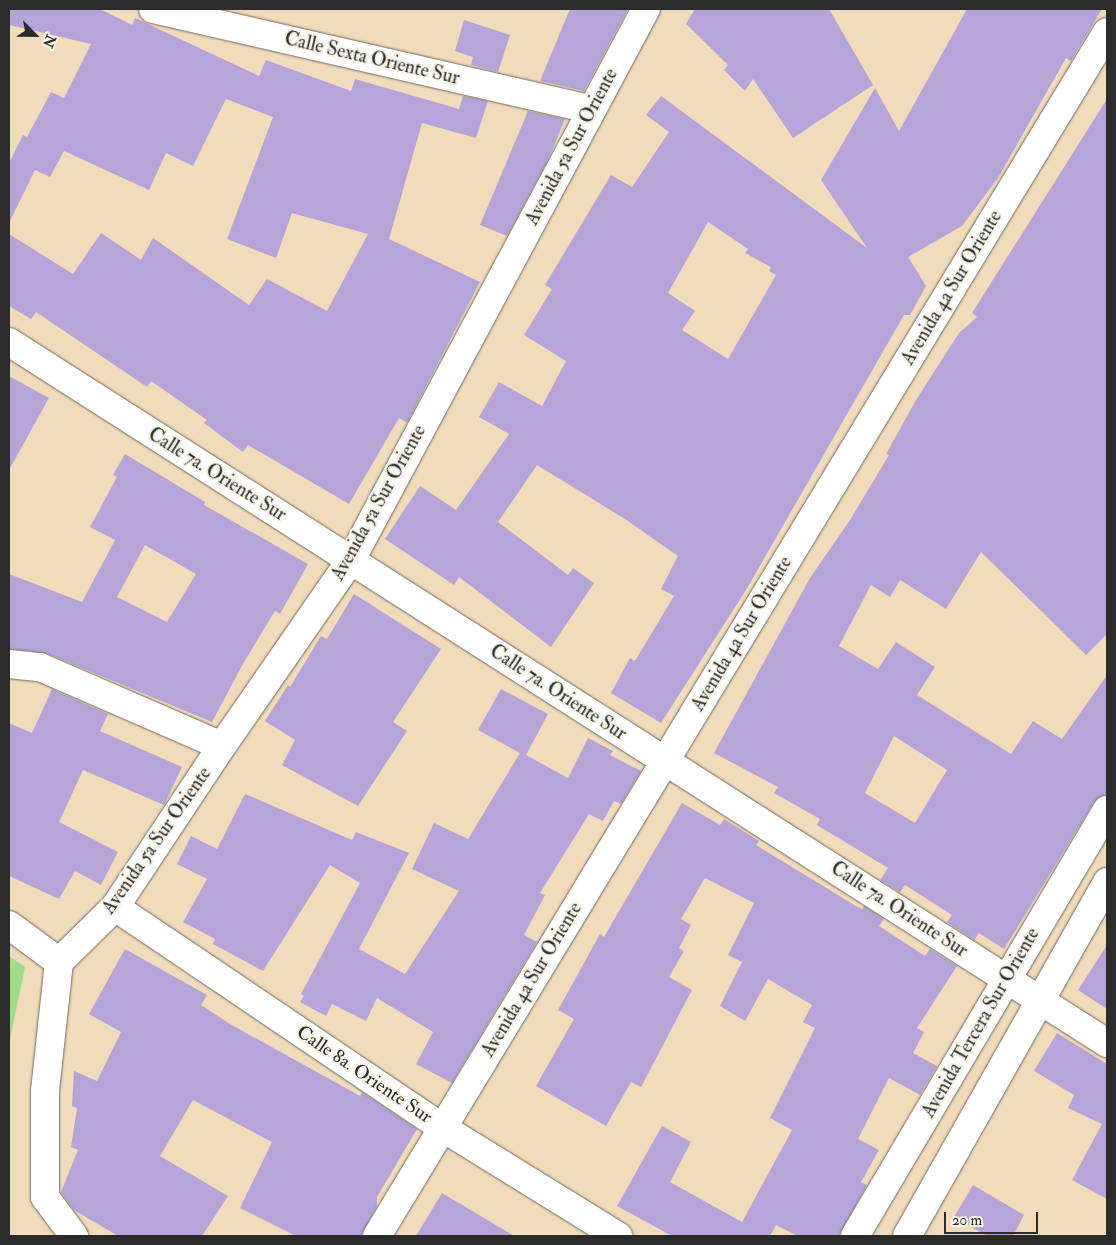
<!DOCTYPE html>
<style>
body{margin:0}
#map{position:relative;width:1116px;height:1245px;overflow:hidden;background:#f0dbba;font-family:"IM FELL Double Pica",serif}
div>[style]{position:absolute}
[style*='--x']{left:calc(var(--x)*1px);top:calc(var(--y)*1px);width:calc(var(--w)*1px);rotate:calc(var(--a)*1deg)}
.green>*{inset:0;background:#a2da8c}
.building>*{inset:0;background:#b5a4d8}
.roads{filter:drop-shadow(0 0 1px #70695d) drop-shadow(0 0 1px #70695d)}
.minor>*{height:28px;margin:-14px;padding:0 14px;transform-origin:14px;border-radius:14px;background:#fff}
span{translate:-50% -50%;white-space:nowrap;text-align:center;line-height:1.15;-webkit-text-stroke:4.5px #f7f3e8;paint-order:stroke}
.street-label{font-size:19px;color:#2b2b2b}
.frame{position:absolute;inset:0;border:10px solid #2b2b2b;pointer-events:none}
.north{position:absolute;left:10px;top:10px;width:50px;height:50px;-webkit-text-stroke:4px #f7f3e8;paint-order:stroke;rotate:113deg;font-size:14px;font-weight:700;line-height:20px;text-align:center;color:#2b2b2b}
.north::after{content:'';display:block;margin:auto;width:18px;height:22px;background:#2b2b2b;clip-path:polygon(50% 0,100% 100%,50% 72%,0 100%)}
.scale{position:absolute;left:944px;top:1212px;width:94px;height:22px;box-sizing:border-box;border:2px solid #2b2b2b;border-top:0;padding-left:6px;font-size:15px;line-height:18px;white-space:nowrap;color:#2b2b2b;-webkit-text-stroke:4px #f7f3e8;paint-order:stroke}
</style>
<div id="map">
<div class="green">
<div style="clip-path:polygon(9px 956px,25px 967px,9px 1044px)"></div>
</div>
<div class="building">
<div style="clip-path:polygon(9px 9px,100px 9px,132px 25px,135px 18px,259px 76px,266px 60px,351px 91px,355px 79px,459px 109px,463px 96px,488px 101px,476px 138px,422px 123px,389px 239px,480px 282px,407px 423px,399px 418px,349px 504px,248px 445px,243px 452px,204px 423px,207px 420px,151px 381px,147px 387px,36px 312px,31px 319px,9px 306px,9px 234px,73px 274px,101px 233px,141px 260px,153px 238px,249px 305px,267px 279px,327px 311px,368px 234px,292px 213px,276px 258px,227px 239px,273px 117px,226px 99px,193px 166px,166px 153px,149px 190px,64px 151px,50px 177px,35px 170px,9px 223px,9px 163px,23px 135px,27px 137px,51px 92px,64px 98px,91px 44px,9px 25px)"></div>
<div style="clip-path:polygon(570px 9px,628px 9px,584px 91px,540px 81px)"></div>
<div style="clip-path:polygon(695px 9px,829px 9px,873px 85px,793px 138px,753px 79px,745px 91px,724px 70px,728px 65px,686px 24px)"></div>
<div style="clip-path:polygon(evenodd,967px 9px,1102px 9px,1071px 61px,1066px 58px,998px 178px,962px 226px,908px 257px,926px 286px,910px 315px,904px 315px,746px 590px,661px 723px,611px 693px,630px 658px,635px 661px,674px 596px,661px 589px,678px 556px,625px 519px,537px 465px,498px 522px,568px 575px,573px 568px,594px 583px,551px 647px,459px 577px,454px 585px,385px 539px,420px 486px,456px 510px,509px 434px,479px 417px,499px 382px,542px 406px,566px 361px,524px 335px,552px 289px,545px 285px,611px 175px,632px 187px,669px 132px,646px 115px,661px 96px,867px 248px,821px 180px,875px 88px,899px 131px,967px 9px,708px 222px,748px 249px,745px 253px,771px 267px,769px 271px,776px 275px,728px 359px,682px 330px,695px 311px,668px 293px,708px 222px)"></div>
<div style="clip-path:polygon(464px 20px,510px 35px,498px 72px,471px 65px,473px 57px,455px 51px)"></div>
<div style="clip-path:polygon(evenodd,1107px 99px,1107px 634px,1086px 655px,981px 552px,946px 609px,900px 580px,890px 597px,871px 585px,839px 646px,878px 669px,896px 642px,935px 667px,917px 695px,1011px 754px,1033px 721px,1062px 739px,1107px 675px,1107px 794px,1094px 802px,1004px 949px,979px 933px,974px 940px,947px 922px,952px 915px,905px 885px,900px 892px,880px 880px,888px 868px,817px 825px,820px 819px,774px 793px,778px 787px,714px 753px,810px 578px,850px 520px,889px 455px,886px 454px,916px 400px,959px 333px,977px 317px,972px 313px,1107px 99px,894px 736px,947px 770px,915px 823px,865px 793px,894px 736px)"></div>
<div style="clip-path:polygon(528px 111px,565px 119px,547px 162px,507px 236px,480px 225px)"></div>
<div style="clip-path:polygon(9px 376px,49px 398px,9px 470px)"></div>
<div style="clip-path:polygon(evenodd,125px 454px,205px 502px,204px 505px,308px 564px,280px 614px,275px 611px,244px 662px,212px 722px,46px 653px,9px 649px,9px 574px,82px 602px,115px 540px,90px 527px,117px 477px,113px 475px,125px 454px,145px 545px,196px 574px,167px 622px,117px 597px,145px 545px)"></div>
<div style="clip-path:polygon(354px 594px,441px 649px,393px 722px,407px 731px,358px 806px,282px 765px,295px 740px,265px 721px,288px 685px,290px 687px,321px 636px,327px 639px)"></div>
<div style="clip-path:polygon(52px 689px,108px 714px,100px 731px,182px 767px,164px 805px,83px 770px,59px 822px,118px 852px,101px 885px,75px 871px,59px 899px,9px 876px,9px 723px,32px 733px)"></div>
<div style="clip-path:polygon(501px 689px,548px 714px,526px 755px,568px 778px,588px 738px,613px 751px,610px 755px,641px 771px,621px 804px,614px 801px,603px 821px,589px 814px,540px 893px,545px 895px,524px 935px,537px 942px,452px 1083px,416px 1064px,433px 1032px,377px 998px,366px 1021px,332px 1004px,326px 1016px,300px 1002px,304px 996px,301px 994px,360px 883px,330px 865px,263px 971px,213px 944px,215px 939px,183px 922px,207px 879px,177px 864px,191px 836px,217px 849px,245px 794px,352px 840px,356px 832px,409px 853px,359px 949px,405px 974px,459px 891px,412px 869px,434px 823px,468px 839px,520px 753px,478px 730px)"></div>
<div style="clip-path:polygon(682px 803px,720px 825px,724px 819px,759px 841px,756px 845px,856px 906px,862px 909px,864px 906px,884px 919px,879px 926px,925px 956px,930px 949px,957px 966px,917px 1028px,924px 1032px,913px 1053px,937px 1066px,920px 1095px,889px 1078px,858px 1139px,879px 1150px,861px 1182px,867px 1185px,839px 1236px,798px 1236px,776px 1225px,770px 1236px,672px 1236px,617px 1206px,662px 1126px,691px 1142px,670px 1182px,742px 1222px,792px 1130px,770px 1118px,815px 1028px,803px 1022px,812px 1005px,768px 979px,745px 1021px,720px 1006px,742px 962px,728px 955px,754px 903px,705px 878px,681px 919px,691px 925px,679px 948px,684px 951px,669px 977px,692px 990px,641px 1087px,631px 1082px,606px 1126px,536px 1086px,574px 1019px,558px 1010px,600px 934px,604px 937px)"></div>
<div style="clip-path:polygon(1107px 945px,1107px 1009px,1078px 990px)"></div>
<div style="clip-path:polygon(125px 949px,207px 995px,201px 1005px,230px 1024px,360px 1096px,362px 1092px,417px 1129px,377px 1197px,377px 1206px,361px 1236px,296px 1236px,240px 1208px,272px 1142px,193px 1100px,160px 1156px,228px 1196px,202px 1236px,118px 1236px,74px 1210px,61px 1192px,78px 1150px,71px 1147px,77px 1108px,72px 1106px,74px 1071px,97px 1081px,121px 1032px,89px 1014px)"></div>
<div style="clip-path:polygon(1057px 1033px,1107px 1064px,1107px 1199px,1072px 1180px,1102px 1124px,1068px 1108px,1074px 1095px,1034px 1071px)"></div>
<div style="clip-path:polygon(973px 1185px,1024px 1215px,1013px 1236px,987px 1236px,954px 1217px)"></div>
<div style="clip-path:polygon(442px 1193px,514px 1236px,416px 1236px)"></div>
</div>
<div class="roads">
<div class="minor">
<div style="--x:153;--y:9;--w:449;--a:12.9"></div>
<div style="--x:9;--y:342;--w:1303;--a:32.56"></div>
<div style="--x:9;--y:664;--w:31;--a:6"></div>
<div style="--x:40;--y:667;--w:198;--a:23.5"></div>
<div style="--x:115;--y:907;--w:396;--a:34"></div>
<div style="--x:443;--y:1128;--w:206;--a:31.7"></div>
<div style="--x:9;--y:925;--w:62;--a:36.5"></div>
<div style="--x:59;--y:962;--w:78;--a:-44.5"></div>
<div style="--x:115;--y:907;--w:193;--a:-56.4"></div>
<div style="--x:222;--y:746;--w:226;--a:-55.3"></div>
<div style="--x:351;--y:560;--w:625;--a:-61.84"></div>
<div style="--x:59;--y:962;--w:130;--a:96.2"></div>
<div style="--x:45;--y:1091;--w:106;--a:90"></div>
<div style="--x:45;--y:1197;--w:49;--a:53.4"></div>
<div style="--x:377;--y:1236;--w:1408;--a:-58.77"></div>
<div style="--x:855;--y:1236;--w:495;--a:-59.4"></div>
<div style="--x:907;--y:1236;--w:407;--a:-60.5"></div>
</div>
</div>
<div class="street-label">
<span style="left:372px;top:59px;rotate:13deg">Calle Sexta Oriente Sur</span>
<span style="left:572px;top:147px;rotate:-62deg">Avenida 5a Sur Oriente</span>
<span style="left:952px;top:288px;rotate:-59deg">Avenida 4a Sur Oriente</span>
<span style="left:217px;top:475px;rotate:32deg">Calle 7a. Oriente Sur</span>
<span style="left:379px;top:503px;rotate:-61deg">Avenida 5a Sur Oriente</span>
<span style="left:742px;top:634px;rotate:-59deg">Avenida 4a Sur Oriente</span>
<span style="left:558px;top:693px;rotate:33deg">Calle 7a. Oriente Sur</span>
<span style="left:157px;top:841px;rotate:-55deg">Avenida 5a Sur Oriente</span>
<span style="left:899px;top:910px;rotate:33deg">Calle 7a. Oriente Sur</span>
<span style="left:532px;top:980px;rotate:-59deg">Avenida 4a Sur Oriente</span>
<span style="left:981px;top:1023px;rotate:-60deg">Avenida Tercera Sur Oriente</span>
<span style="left:364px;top:1075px;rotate:34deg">Calle 8a. Oriente Sur</span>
</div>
<div class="frame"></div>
<div class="north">N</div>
<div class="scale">20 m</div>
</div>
